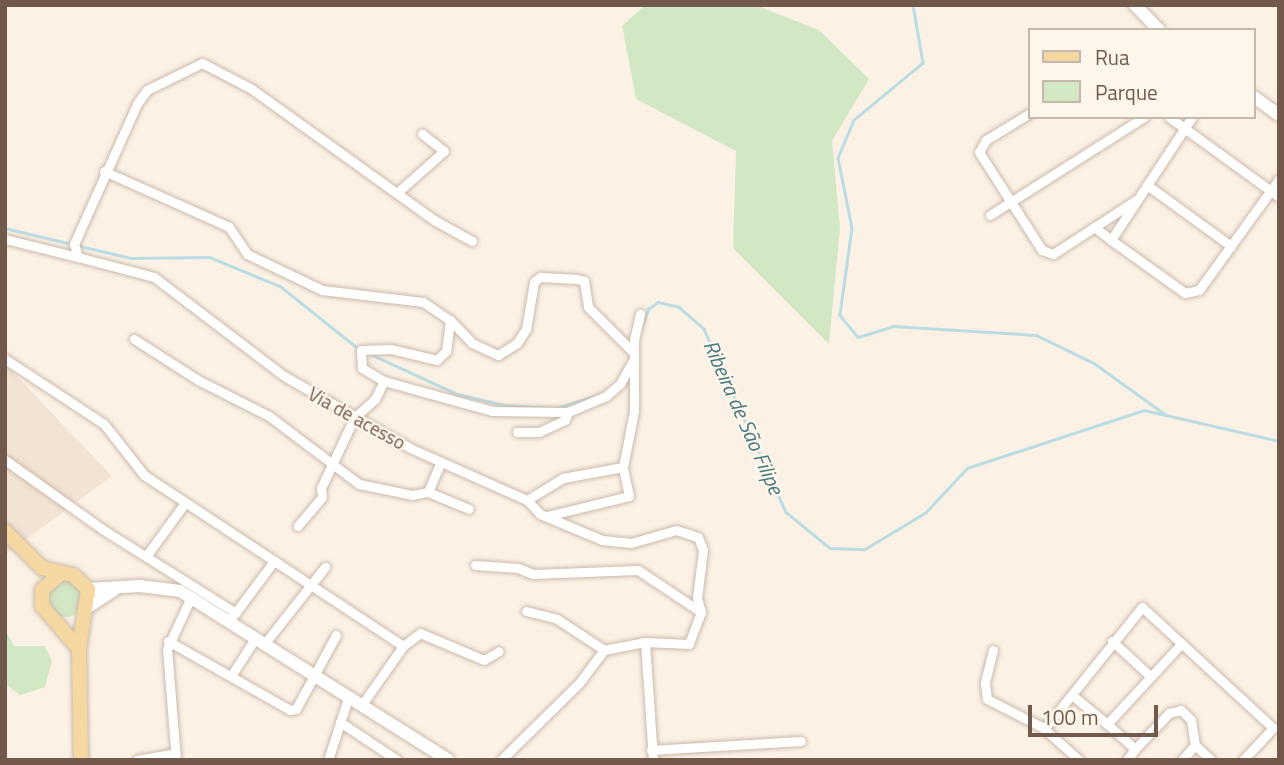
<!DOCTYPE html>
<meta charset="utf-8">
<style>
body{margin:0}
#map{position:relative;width:1284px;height:765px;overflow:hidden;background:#fbf2e5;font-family:"Titillium Web",sans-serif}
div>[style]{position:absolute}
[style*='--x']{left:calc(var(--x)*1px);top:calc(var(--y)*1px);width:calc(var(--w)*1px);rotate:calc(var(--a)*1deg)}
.residential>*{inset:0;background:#f2e4d4}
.green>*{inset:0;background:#d2e7c4}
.round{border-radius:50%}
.stream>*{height:2.5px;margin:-1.25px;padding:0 1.25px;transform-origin:1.25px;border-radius:1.25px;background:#bbdce3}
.roads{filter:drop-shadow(0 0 2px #cbbaac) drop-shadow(0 0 2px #cbbaac)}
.street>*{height:9px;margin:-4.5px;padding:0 4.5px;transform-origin:4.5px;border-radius:4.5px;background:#fff}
.secondary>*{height:12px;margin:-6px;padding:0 6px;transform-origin:6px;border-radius:6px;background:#fff}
.primary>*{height:14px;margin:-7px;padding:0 7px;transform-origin:7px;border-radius:7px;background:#f5d7a2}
span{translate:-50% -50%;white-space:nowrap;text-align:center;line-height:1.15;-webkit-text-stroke:5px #fef6eb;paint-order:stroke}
.street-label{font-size:19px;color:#715a4c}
.water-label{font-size:21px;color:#477983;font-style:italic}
.frame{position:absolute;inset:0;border:7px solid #715a4c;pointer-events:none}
.legend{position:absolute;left:1028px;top:28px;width:228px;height:91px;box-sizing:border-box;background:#fef6eb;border:2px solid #c6b8ab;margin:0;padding:9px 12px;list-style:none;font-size:21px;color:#715a4c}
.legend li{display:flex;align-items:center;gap:14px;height:35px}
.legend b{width:35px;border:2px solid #c6b8ab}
.scale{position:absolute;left:1028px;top:705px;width:130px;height:32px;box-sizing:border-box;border:4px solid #715a4c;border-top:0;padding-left:9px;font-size:21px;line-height:24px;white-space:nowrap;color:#715a4c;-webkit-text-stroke:5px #fef6eb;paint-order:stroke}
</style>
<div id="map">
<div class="residential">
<div style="clip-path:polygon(5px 364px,112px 476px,5px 555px)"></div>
</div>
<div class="green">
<div style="clip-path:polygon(645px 5px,755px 5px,819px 30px,869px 79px,832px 141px,840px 228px,829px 344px,733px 248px,736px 151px,636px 99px,622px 26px)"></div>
<div class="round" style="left:48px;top:581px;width:36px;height:36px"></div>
<div style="clip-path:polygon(5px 629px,14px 646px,45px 646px,52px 661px,45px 687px,20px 695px,5px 684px)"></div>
</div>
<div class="stream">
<div style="--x:913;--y:5;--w:59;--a:80.2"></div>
<div style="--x:923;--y:63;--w:89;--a:140.4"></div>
<div style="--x:854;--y:120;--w:41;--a:112.8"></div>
<div style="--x:838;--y:158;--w:71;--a:78.7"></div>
<div style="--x:852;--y:228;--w:88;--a:97.9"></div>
<div style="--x:840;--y:315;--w:28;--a:51"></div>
<div style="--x:858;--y:337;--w:37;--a:-17"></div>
<div style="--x:893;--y:326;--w:143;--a:3.6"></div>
<div style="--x:1036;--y:335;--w:64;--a:25.8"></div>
<div style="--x:1094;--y:363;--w:89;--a:35.8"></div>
<div style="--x:5;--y:228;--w:130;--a:13.4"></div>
<div style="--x:131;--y:258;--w:78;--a:-0.7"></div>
<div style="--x:209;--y:257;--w:77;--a:22.2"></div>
<div style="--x:280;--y:286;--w:101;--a:38.6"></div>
<div style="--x:639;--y:334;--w:27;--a:-70"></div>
<div style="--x:648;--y:309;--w:12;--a:-35"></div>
<div style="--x:658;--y:302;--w:22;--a:13"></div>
<div style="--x:679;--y:307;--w:33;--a:41"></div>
<div style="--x:704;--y:329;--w:201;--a:65.9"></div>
<div style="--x:786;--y:512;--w:57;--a:39.3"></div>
<div style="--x:830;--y:548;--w:35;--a:2"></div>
<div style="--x:865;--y:549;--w:71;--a:-31.2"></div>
<div style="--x:926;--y:512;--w:60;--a:-47"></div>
<div style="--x:967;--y:468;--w:186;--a:-18.1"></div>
<div style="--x:1144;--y:410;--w:139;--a:12.9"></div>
<div style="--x:368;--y:353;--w:98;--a:24.7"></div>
<div style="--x:457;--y:394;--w:48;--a:13.2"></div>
<div style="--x:504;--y:405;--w:52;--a:3.3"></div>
<div style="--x:556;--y:408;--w:44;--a:-17.2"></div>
</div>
<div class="roads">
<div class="street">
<div style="--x:1030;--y:113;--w:52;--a:148.5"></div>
<div style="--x:986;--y:140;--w:14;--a:120"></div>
<div style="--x:979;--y:152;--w:117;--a:57.3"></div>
<div style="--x:1042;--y:250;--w:12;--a:20"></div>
<div style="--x:1053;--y:254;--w:99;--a:-33"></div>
<div style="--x:1169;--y:117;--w:136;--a:36"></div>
<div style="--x:1192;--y:117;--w:147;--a:123.4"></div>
<div style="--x:1111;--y:240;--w:91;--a:35.6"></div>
<div style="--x:1185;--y:293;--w:14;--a:-12"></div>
<div style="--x:1199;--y:290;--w:137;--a:-54.2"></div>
<div style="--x:104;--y:171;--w:137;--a:24.1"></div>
<div style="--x:229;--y:227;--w:32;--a:56"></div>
<div style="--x:247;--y:254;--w:83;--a:25.6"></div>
<div style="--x:322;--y:290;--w:102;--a:6.8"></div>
<div style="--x:423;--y:302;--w:32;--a:34"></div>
<div style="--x:450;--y:320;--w:31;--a:97"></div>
<div style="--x:446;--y:351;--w:13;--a:135"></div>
<div style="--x:437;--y:360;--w:47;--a:-166.6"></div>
<div style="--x:391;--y:349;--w:30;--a:178"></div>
<div style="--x:361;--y:350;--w:18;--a:87"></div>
<div style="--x:362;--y:368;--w:26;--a:31"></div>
<div style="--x:384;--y:381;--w:20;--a:117"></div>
<div style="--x:375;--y:399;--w:28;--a:138"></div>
<div style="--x:354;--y:418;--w:77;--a:115.2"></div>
<div style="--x:321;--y:488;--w:9;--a:84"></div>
<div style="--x:322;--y:497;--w:38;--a:130"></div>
<div style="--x:1147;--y:185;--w:104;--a:36"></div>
<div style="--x:399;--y:191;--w:60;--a:-41.6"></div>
<div style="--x:444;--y:151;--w:28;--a:-142"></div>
<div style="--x:990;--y:215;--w:183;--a:-32.5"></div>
<div style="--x:1094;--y:227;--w:21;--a:37"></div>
<div style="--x:5;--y:239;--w:75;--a:13.9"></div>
<div style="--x:472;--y:241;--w:43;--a:-151.1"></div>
<div style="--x:434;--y:220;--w:226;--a:-144.3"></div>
<div style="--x:250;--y:88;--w:54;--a:-152.5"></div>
<div style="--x:202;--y:63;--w:61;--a:153.9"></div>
<div style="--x:147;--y:90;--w:17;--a:126"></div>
<div style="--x:137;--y:104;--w:154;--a:114.2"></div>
<div style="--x:74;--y:244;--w:14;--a:73"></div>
<div style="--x:78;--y:257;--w:79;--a:14.7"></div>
<div style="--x:154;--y:277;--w:163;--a:37.3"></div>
<div style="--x:284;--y:376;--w:145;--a:29.7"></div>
<div style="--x:410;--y:448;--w:128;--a:24"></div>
<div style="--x:527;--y:500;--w:19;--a:47"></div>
<div style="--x:540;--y:514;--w:67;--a:22.8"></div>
<div style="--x:602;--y:540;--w:29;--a:6"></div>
<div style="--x:631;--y:543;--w:47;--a:-16.1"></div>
<div style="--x:676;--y:530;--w:23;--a:18"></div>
<div style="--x:698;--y:537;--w:14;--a:69"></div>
<div style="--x:703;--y:550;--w:48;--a:97.1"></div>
<div style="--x:697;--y:598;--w:15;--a:74"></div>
<div style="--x:701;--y:612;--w:34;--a:111"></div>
<div style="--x:689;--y:644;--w:44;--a:-177.4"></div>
<div style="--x:645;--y:642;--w:42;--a:169"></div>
<div style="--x:450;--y:320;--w:32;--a:46"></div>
<div style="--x:472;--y:343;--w:29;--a:25"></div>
<div style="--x:498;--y:355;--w:22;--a:-32"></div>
<div style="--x:517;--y:343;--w:17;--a:-57"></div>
<div style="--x:526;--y:329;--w:48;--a:-80.3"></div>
<div style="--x:534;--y:282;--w:8;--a:-40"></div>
<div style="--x:540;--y:277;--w:37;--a:3"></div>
<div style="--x:577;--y:279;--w:7;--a:16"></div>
<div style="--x:584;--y:281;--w:26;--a:81"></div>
<div style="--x:588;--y:307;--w:64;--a:45"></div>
<div style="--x:134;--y:339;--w:76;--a:32.6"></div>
<div style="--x:198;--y:380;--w:80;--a:26.9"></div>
<div style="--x:269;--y:416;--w:113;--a:37.1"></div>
<div style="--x:359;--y:484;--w:54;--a:11.7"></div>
<div style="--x:412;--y:495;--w:16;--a:-11"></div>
<div style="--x:428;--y:492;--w:44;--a:22.5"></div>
<div style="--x:5;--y:359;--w:118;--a:33.3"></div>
<div style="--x:104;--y:424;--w:65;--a:51.9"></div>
<div style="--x:144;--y:475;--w:310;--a:33.4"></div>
<div style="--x:384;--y:381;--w:112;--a:15.5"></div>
<div style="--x:492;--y:411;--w:76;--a:0.8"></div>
<div style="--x:517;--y:432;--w:22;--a:0"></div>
<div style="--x:539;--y:432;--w:29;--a:-25"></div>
<div style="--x:565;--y:420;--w:9;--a:-69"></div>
<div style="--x:568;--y:412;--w:41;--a:-22.8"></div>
<div style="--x:606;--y:396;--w:18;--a:-41"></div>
<div style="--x:620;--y:384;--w:25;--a:-61"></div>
<div style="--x:5;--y:460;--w:119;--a:35.4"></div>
<div style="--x:102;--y:529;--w:158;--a:32.1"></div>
<div style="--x:428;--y:492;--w:33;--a:-67"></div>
<div style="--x:527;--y:500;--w:42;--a:-31.4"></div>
<div style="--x:563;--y:478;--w:61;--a:-10.4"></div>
<div style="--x:623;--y:467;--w:57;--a:-78.9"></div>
<div style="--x:634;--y:411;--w:71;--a:-90"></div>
<div style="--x:634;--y:340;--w:27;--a:-77"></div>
<div style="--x:547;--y:516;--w:84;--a:-13.7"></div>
<div style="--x:629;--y:496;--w:30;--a:-102"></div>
<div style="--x:147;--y:555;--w:63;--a:-54"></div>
<div style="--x:475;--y:565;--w:43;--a:4"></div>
<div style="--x:518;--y:568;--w:16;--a:22"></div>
<div style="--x:533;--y:574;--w:105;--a:-2.2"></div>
<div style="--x:638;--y:570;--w:76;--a:33.7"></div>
<div style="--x:526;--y:611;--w:32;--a:14"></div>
<div style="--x:557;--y:619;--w:56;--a:33.4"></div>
<div style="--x:233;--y:616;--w:69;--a:-53.3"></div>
<div style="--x:168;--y:641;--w:140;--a:29.5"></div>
<div style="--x:290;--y:710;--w:6;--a:-9"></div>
<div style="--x:296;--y:709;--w:84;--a:-61.6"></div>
<div style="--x:1112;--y:641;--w:52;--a:42.6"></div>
<div style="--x:645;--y:642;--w:118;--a:86.1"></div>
<div style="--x:265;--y:643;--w:97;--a:-51.7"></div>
<div style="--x:993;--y:650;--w:34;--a:104"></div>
<div style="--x:985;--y:683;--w:16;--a:83"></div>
<div style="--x:987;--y:699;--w:62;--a:27"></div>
<div style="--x:1042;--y:727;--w:50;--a:41.7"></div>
<div style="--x:231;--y:676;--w:46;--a:-57.3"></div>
<div style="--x:1072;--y:695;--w:45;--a:39.6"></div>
<div style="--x:363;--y:703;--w:70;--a:-54.9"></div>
<div style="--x:403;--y:646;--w:21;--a:-37"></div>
<div style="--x:420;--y:633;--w:69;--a:22.9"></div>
<div style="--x:484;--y:660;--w:17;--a:-31"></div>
<div style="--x:340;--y:722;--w:69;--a:33.7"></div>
<div style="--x:1044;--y:729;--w:156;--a:-51.2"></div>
<div style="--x:1142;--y:607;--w:178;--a:42.7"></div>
<div style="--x:1273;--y:728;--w:44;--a:133.2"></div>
<div style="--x:1135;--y:749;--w:50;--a:-46.6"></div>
<div style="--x:1169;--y:713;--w:12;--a:-14"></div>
<div style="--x:1181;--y:710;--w:14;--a:45"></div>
<div style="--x:1191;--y:720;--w:25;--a:81"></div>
<div style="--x:1195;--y:745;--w:22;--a:43"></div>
<div style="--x:651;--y:750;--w:150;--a:-3.4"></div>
<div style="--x:137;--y:760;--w:39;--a:-10"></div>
<div style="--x:176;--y:760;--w:111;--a:-94.6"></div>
<div style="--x:167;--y:649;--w:57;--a:-65.2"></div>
<div style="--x:328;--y:760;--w:68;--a:-72.1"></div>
<div style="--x:501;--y:760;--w:110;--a:-44.6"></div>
<div style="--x:579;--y:683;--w:41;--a:-52.9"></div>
<div style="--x:1127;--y:760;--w:14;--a:-54"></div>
<div style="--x:1135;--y:749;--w:38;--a:-138"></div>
<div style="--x:1107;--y:724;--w:109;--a:-47.2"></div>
<div style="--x:1182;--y:760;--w:20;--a:-49"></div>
</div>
<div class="secondary">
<div style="--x:1135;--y:5;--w:35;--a:46"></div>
<div style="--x:1254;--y:97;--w:31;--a:36"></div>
<div style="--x:88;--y:589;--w:52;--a:-3.3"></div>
<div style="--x:140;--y:586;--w:40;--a:7.1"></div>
<div style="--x:180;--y:591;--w:317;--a:32.2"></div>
<div style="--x:88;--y:607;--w:31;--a:-33"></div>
</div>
<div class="primary">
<div style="--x:5;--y:531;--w:52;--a:45"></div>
<div style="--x:42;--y:568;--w:32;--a:13"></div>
<div style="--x:73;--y:575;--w:21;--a:43"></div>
<div style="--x:88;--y:589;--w:61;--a:98.5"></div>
<div style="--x:79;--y:649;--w:111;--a:89"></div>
<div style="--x:59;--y:575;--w:23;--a:139"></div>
<div style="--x:42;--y:590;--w:16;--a:90"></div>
<div style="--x:42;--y:606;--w:57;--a:49.3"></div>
</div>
</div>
<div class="street-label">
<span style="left:357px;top:418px;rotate:29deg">Via de acesso</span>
</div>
<div class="water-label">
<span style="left:744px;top:417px;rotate:66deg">Ribeira de São Filipe</span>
</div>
<div class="frame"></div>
<ul class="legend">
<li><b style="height:9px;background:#f5d7a2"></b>Rua</li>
<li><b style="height:19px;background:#d2e7c4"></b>Parque</li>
</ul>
<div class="scale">100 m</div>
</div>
